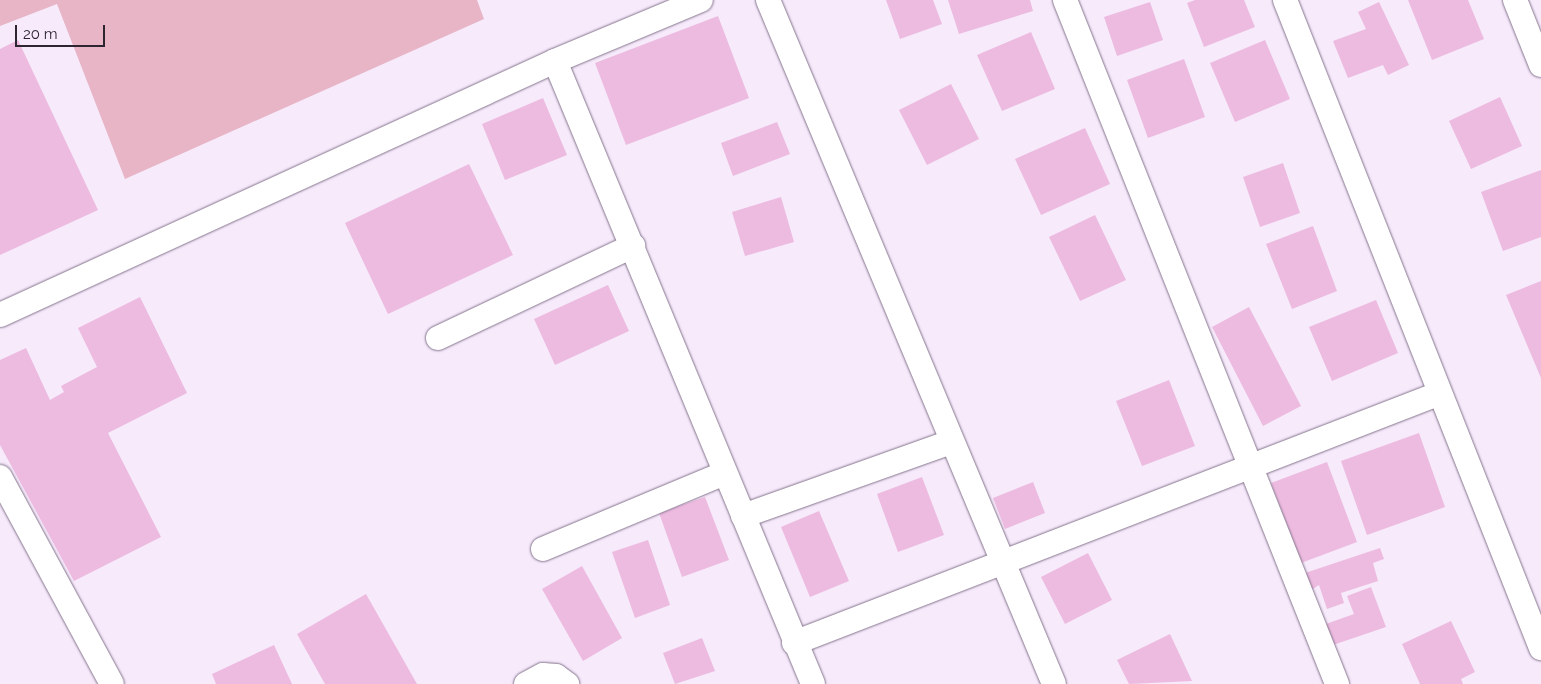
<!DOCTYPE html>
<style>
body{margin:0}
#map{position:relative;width:1541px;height:684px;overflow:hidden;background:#f6eafb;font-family:Raleway,sans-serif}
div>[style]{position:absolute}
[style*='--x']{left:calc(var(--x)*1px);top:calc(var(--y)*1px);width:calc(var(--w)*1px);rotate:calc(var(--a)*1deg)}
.green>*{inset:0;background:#e7b5c6}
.building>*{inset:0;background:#edbbe0}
.roads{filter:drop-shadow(0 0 1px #85748d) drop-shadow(0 0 1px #85748d)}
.street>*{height:24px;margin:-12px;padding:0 12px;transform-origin:12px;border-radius:12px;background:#fff}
span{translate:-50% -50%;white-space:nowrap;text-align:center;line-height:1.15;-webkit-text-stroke:5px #f6eafb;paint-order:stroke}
.scale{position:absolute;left:15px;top:25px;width:90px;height:22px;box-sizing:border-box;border:2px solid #2d2630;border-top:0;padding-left:6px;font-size:15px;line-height:18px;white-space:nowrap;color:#2d2630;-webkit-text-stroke:4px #f6eafb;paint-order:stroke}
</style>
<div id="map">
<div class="green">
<div style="clip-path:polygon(0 0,477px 0,484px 19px,125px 179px,57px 4px,0 26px)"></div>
</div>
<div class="building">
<div style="clip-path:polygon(886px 0,933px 0,942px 24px,900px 39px)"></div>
<div style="clip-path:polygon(948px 0,1030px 0,1033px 11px,959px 34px)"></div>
<div style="clip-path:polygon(1195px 0,1244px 0,1255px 27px,1204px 47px,1187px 3px)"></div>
<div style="clip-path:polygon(1408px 0,1468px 0,1484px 39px,1432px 60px)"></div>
<div style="clip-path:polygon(1150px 2px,1163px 40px,1117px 56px,1104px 17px)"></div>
<div style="clip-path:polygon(1379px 2px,1409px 65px,1388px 75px,1383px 65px,1348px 78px,1333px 41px,1366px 29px,1358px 12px)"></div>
<div style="clip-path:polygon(718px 16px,749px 98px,626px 145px,595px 63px)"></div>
<div style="clip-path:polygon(1031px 32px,1055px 89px,1002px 111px,977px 55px)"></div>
<div style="clip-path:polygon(18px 40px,98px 210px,0 255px,0 49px)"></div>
<div style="clip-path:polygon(1265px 40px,1290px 99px,1235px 122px,1210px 63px)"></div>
<div style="clip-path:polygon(1184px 59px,1205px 117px,1148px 138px,1127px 80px)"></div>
<div style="clip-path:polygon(951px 84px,979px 139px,927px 165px,899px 110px)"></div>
<div style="clip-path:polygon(1500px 97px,1522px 146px,1471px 169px,1449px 121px)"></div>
<div style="clip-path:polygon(543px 98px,567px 155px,505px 180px,482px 124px)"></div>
<div style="clip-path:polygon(777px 122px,790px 154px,733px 176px,721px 143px)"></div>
<div style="clip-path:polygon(1085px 128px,1110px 184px,1041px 215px,1015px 159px)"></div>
<div style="clip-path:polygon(1283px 163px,1300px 213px,1260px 227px,1243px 177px)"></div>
<div style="clip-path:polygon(469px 164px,513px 255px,388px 314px,345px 223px)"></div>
<div style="clip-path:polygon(1541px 170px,1541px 237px,1503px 251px,1481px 192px)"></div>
<div style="clip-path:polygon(781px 197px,794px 242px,745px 256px,732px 212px)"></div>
<div style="clip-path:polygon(1095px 215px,1126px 280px,1080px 301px,1049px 237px)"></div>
<div style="clip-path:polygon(1313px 226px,1337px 291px,1292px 309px,1266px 244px)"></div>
<div style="clip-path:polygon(1541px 281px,1541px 378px,1506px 295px)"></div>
<div style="clip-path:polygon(608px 285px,629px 331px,555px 365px,534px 319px)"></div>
<div style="clip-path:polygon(140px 297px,187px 393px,108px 433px,161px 537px,74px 581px,0 445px,0 360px,26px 348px,50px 400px,64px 392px,61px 386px,97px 367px,78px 328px)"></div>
<div style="clip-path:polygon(1376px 300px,1398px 353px,1332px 381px,1309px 327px)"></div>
<div style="clip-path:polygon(1249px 307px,1301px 406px,1263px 426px,1212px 327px)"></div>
<div style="clip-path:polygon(1169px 380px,1195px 446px,1142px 466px,1116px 401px)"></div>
<div style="clip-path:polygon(1419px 433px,1445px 507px,1367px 535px,1341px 461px)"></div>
<div style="clip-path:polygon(1327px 462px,1357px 542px,1301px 563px,1271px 483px)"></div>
<div style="clip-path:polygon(922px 477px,944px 535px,898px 552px,877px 494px)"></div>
<div style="clip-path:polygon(1033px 482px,1045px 513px,1005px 529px,993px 498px)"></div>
<div style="clip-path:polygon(705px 497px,729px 560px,682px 577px,659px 513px)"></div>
<div style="clip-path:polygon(819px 511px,849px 581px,810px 597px,781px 527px)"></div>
<div style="clip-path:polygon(648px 540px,670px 605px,635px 618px,612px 552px)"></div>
<div style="clip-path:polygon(1380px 548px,1384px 559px,1373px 563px,1378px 581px,1341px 593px,1344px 603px,1327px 609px,1319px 585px,1311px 590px,1305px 573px)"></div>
<div style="clip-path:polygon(1088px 553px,1112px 600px,1065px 624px,1041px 577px)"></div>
<div style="clip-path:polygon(582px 566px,622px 638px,583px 661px,542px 589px)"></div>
<div style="clip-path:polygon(1371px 587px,1386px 627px,1330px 646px,1323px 625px,1354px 614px,1347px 596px)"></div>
<div style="clip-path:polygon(366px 594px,417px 684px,325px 684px,297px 634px)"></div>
<div style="clip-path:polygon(1451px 621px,1475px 672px,1461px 679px,1463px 684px,1420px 684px,1402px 644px)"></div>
<div style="clip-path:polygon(1170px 634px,1192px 681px,1129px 684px,1117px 660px)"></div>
<div style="clip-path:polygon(702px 638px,715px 671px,675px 684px,663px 653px)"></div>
<div style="clip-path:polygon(274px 645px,292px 684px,216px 684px,212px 674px)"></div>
</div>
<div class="roads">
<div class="street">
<div style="--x:768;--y:0;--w:741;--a:67.31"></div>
<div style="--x:1065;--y:0;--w:736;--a:68.31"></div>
<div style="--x:1285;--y:0;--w:697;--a:68.44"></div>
<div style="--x:1515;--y:0;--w:70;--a:68.2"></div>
<div style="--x:555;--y:61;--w:674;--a:67.5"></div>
<div style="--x:0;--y:315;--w:610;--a:-24.59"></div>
<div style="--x:555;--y:61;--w:158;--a:-22.7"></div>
<div style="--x:438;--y:338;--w:216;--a:-25.3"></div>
<div style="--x:0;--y:477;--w:235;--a:61.6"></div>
<div style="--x:743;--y:516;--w:221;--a:-19.6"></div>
<div style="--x:543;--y:549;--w:197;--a:-22.7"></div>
<div style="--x:794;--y:643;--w:690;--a:-21.14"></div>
<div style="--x:526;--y:684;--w:19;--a:-28"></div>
<div style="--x:543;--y:675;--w:13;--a:4"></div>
<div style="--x:556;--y:676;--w:14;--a:36"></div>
</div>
</div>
<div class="scale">20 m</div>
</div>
